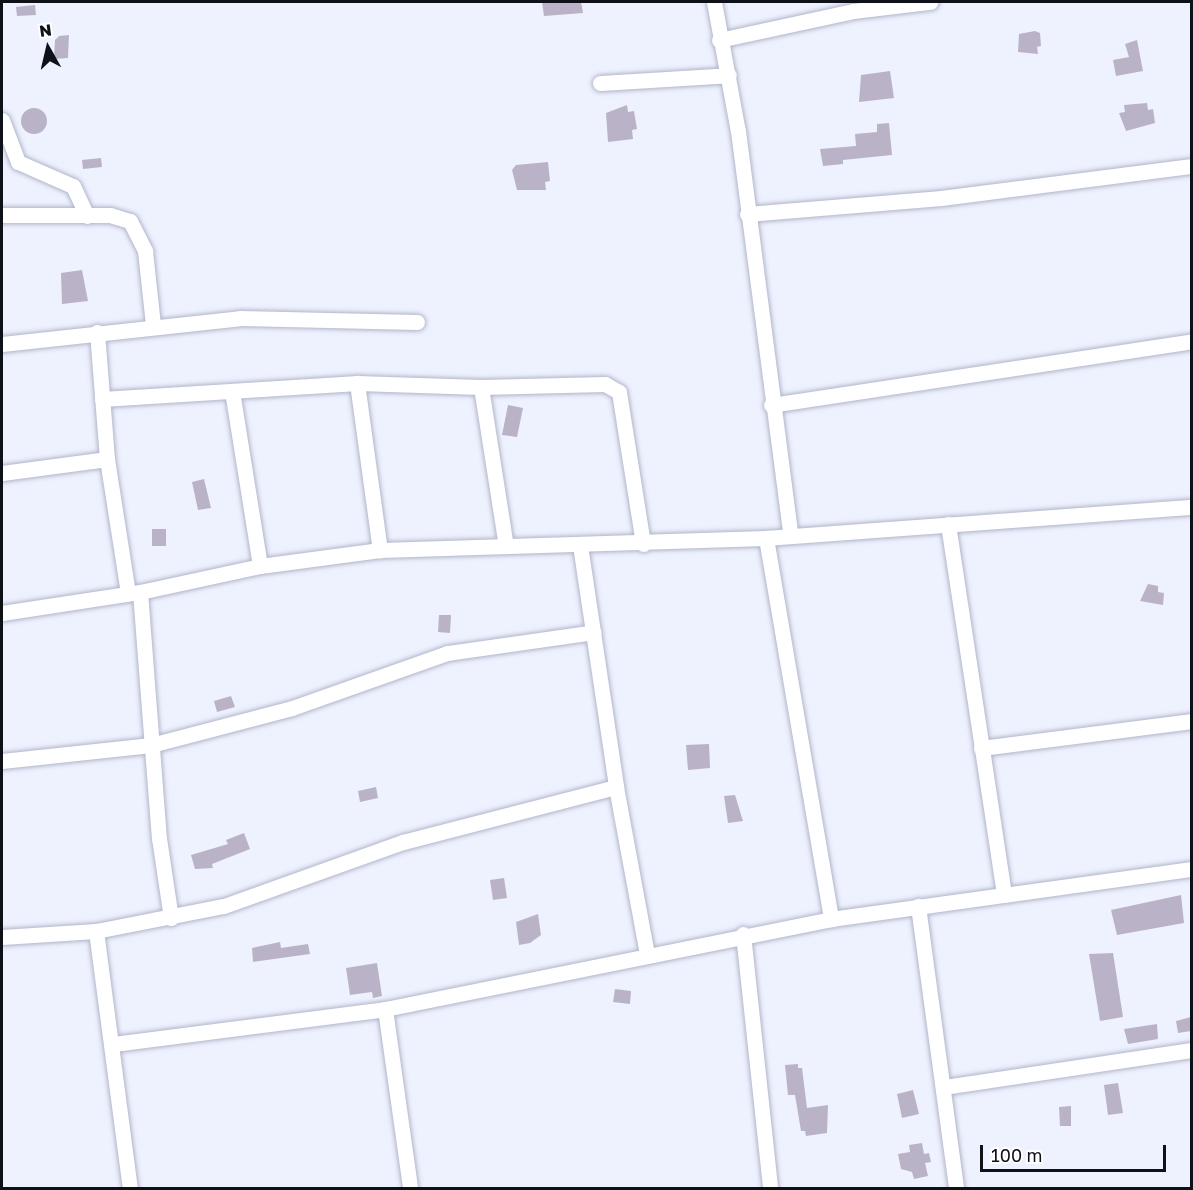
<!DOCTYPE html>
<style>
body{margin:0}
#map{position:relative;width:1193px;height:1190px;overflow:hidden;background:#eef1fe;font-family:"Golos Text",sans-serif}
div>[style]{position:absolute}
[style*='--x']{left:calc(var(--x)*1px);top:calc(var(--y)*1px);width:calc(var(--w)*1px);rotate:calc(var(--a)*1deg)}
.building>*{inset:0;background:#bab3c7}
.round{border-radius:50%}
.roads{filter:drop-shadow(0 0 2px #b0b6ca) drop-shadow(0 0 2px #b0b6ca)}
.minor>*{height:15px;margin:-7.5px;padding:0 7.5px;transform-origin:7.5px;border-radius:7.5px;background:#fff}
span{translate:-50% -50%;white-space:nowrap;text-align:center;line-height:1.15;-webkit-text-stroke:6px #fff;paint-order:stroke}
.frame{position:absolute;inset:0;border:3px solid #0f1118;pointer-events:none}
.north{position:absolute;left:18px;top:18px;width:60px;height:60px;-webkit-text-stroke:4px #fff;paint-order:stroke;rotate:352deg;font-size:16px;font-weight:700;line-height:24px;text-align:center;color:#0f1118}
.north::after{content:'';display:block;margin:auto;width:21px;height:27px;background:#0f1118;clip-path:polygon(50% 0,100% 100%,50% 72%,0 100%)}
.scale{position:absolute;left:980px;top:1145px;width:186px;height:27px;box-sizing:border-box;border:3px solid #0f1118;border-top:0;padding-left:8px;font-size:18px;line-height:21px;white-space:nowrap;color:#0f1118;-webkit-text-stroke:4px #fff;paint-order:stroke}
</style>
<div id="map">
<div class="building">
<div style="clip-path:polygon(542px 2px,581px 2px,583px 13px,544px 16px)"></div>
<div style="clip-path:polygon(35px 5px,36px 15px,17px 16px,16px 7px)"></div>
<div style="clip-path:polygon(1035px 31px,1040px 33px,1041px 46px,1037px 47px,1038px 54px,1018px 52px,1019px 34px)"></div>
<div style="clip-path:polygon(69px 35px,68px 58px,54px 59px,55px 40px,59px 36px)"></div>
<div style="clip-path:polygon(1137px 40px,1143px 71px,1116px 76px,1113px 60px,1129px 57px,1125px 44px)"></div>
<div style="clip-path:polygon(890px 71px,894px 98px,859px 102px,861px 75px)"></div>
<div style="clip-path:polygon(1147px 103px,1148px 110px,1153px 109px,1155px 123px,1126px 131px,1119px 113px,1125px 112px,1124px 105px)"></div>
<div style="clip-path:polygon(627px 105px,628px 112px,634px 111px,637px 129px,632px 130px,633px 139px,608px 142px,606px 113px)"></div>
<div class="round" style="left:21px;top:108px;width:26px;height:26px"></div>
<div style="clip-path:polygon(889px 123px,892px 155px,843px 160px,843px 164px,823px 166px,820px 149px,856px 146px,855px 134px,877px 132px,877px 124px)"></div>
<div style="clip-path:polygon(101px 158px,102px 167px,83px 169px,82px 160px)"></div>
<div style="clip-path:polygon(548px 162px,550px 181px,545px 182px,546px 190px,517px 190px,512px 170px,516px 165px)"></div>
<div style="clip-path:polygon(82px 270px,88px 301px,62px 304px,61px 273px)"></div>
<div style="clip-path:polygon(508px 405px,523px 408px,517px 437px,502px 435px)"></div>
<div style="clip-path:polygon(204px 479px,211px 508px,198px 510px,192px 482px)"></div>
<div style="clip-path:polygon(152px 529px,166px 529px,166px 546px,152px 546px)"></div>
<div style="clip-path:polygon(1148px 584px,1158px 586px,1158px 592px,1164px 593px,1163px 605px,1140px 601px)"></div>
<div style="clip-path:polygon(439px 615px,451px 615px,450px 633px,438px 632px)"></div>
<div style="clip-path:polygon(231px 696px,235px 707px,217px 712px,214px 701px)"></div>
<div style="clip-path:polygon(709px 744px,710px 768px,688px 770px,686px 745px)"></div>
<div style="clip-path:polygon(376px 787px,378px 798px,360px 802px,358px 791px)"></div>
<div style="clip-path:polygon(735px 795px,743px 821px,728px 823px,724px 796px)"></div>
<div style="clip-path:polygon(244px 833px,250px 849px,212px 864px,213px 868px,195px 869px,191px 855px,228px 844px,226px 840px)"></div>
<div style="clip-path:polygon(504px 878px,507px 898px,493px 900px,490px 880px)"></div>
<div style="clip-path:polygon(1181px 895px,1184px 923px,1117px 935px,1111px 910px)"></div>
<div style="clip-path:polygon(538px 914px,541px 935px,530px 943px,519px 945px,516px 922px)"></div>
<div style="clip-path:polygon(280px 942px,281px 948px,308px 944px,310px 954px,253px 962px,252px 948px)"></div>
<div style="clip-path:polygon(1113px 953px,1123px 1017px,1100px 1021px,1089px 954px)"></div>
<div style="clip-path:polygon(377px 963px,382px 996px,373px 998px,372px 992px,350px 995px,346px 968px)"></div>
<div style="clip-path:polygon(615px 989px,631px 991px,630px 1004px,613px 1002px)"></div>
<div style="clip-path:polygon(1191px 1017px,1191px 1031px,1178px 1033px,1176px 1021px)"></div>
<div style="clip-path:polygon(1157px 1024px,1158px 1039px,1128px 1044px,1124px 1029px)"></div>
<div style="clip-path:polygon(798px 1064px,798px 1068px,802px 1068px,807px 1108px,828px 1105px,827px 1133px,806px 1136px,805px 1131px,801px 1131px,795px 1095px,788px 1095px,785px 1065px)"></div>
<div style="clip-path:polygon(1118px 1083px,1123px 1113px,1108px 1115px,1104px 1085px)"></div>
<div style="clip-path:polygon(913px 1090px,919px 1114px,902px 1118px,897px 1094px)"></div>
<div style="clip-path:polygon(1071px 1106px,1071px 1126px,1060px 1126px,1059px 1107px)"></div>
<div style="clip-path:polygon(922px 1143px,924px 1154px,929px 1153px,931px 1162px,925px 1163px,928px 1176px,914px 1179px,912px 1172px,901px 1169px,898px 1154px,910px 1152px,909px 1145px)"></div>
</div>
<div class="roads">
<div class="minor">
<div style="--x:714;--y:2;--w:131;--a:79.5"></div>
<div style="--x:738;--y:131;--w:405;--a:82.6"></div>
<div style="--x:719;--y:40;--w:137;--a:-12.2"></div>
<div style="--x:853;--y:11;--w:78;--a:-6.7"></div>
<div style="--x:600;--y:83;--w:129;--a:-3.5"></div>
<div style="--x:2;--y:120;--w:45;--a:69.1"></div>
<div style="--x:18;--y:162;--w:60;--a:23.6"></div>
<div style="--x:73;--y:186;--w:33;--a:65"></div>
<div style="--x:747;--y:214;--w:195;--a:-4.7"></div>
<div style="--x:941;--y:198;--w:253;--a:-7.3"></div>
<div style="--x:2;--y:215;--w:108;--a:0"></div>
<div style="--x:110;--y:215;--w:21;--a:17"></div>
<div style="--x:130;--y:221;--w:34;--a:63"></div>
<div style="--x:145;--y:251;--w:74;--a:83.8"></div>
<div style="--x:97;--y:332;--w:127;--a:85.5"></div>
<div style="--x:107;--y:459;--w:136;--a:81.1"></div>
<div style="--x:2;--y:344;--w:239;--a:-6.2"></div>
<div style="--x:240;--y:318;--w:177;--a:1.3"></div>
<div style="--x:357;--y:383;--w:169;--a:82.2"></div>
<div style="--x:481;--y:387;--w:161;--a:81.1"></div>
<div style="--x:232;--y:391;--w:177;--a:80.9"></div>
<div style="--x:102;--y:399;--w:256;--a:-3.6"></div>
<div style="--x:357;--y:383;--w:124;--a:1.8"></div>
<div style="--x:481;--y:387;--w:124;--a:-1.4"></div>
<div style="--x:605;--y:384;--w:16;--a:30"></div>
<div style="--x:619;--y:392;--w:154;--a:81"></div>
<div style="--x:771;--y:405;--w:426;--a:-8.6"></div>
<div style="--x:2;--y:473;--w:106;--a:-7.6"></div>
<div style="--x:948;--y:524;--w:375;--a:81.4"></div>
<div style="--x:766;--y:538;--w:387;--a:80.3"></div>
<div style="--x:580;--y:545;--w:245;--a:81.5"></div>
<div style="--x:616;--y:787;--w:170;--a:79.5"></div>
<div style="--x:140;--y:592;--w:247;--a:85.6"></div>
<div style="--x:159;--y:838;--w:81;--a:81.5"></div>
<div style="--x:2;--y:613;--w:140;--a:-8.7"></div>
<div style="--x:140;--y:592;--w:123;--a:-12.2"></div>
<div style="--x:260;--y:566;--w:121;--a:-7.6"></div>
<div style="--x:380;--y:550;--w:386;--a:-1.8"></div>
<div style="--x:766;--y:538;--w:427;--a:-4.2"></div>
<div style="--x:981;--y:748;--w:213;--a:-7.3"></div>
<div style="--x:2;--y:761;--w:150;--a:-6.1"></div>
<div style="--x:151;--y:745;--w:146;--a:-14.7"></div>
<div style="--x:292;--y:708;--w:164;--a:-19.5"></div>
<div style="--x:447;--y:653;--w:148;--a:-8.1"></div>
<div style="--x:918;--y:906;--w:285;--a:82.3"></div>
<div style="--x:96;--y:931;--w:259;--a:82.5"></div>
<div style="--x:743;--y:934;--w:255;--a:83.9"></div>
<div style="--x:2;--y:937;--w:94;--a:-3.7"></div>
<div style="--x:96;--y:931;--w:130;--a:-11.1"></div>
<div style="--x:224;--y:906;--w:190;--a:-19.7"></div>
<div style="--x:403;--y:842;--w:220;--a:-14.5"></div>
<div style="--x:385;--y:1009;--w:181;--a:82"></div>
<div style="--x:113;--y:1044;--w:274;--a:-7.3"></div>
<div style="--x:385;--y:1009;--w:455;--a:-11.4"></div>
<div style="--x:831;--y:919;--w:364;--a:-7.9"></div>
<div style="--x:944;--y:1087;--w:251;--a:-8.5"></div>
</div>
</div>
<div class="frame"></div>
<div class="north">N</div>
<div class="scale">100 m</div>
</div>
